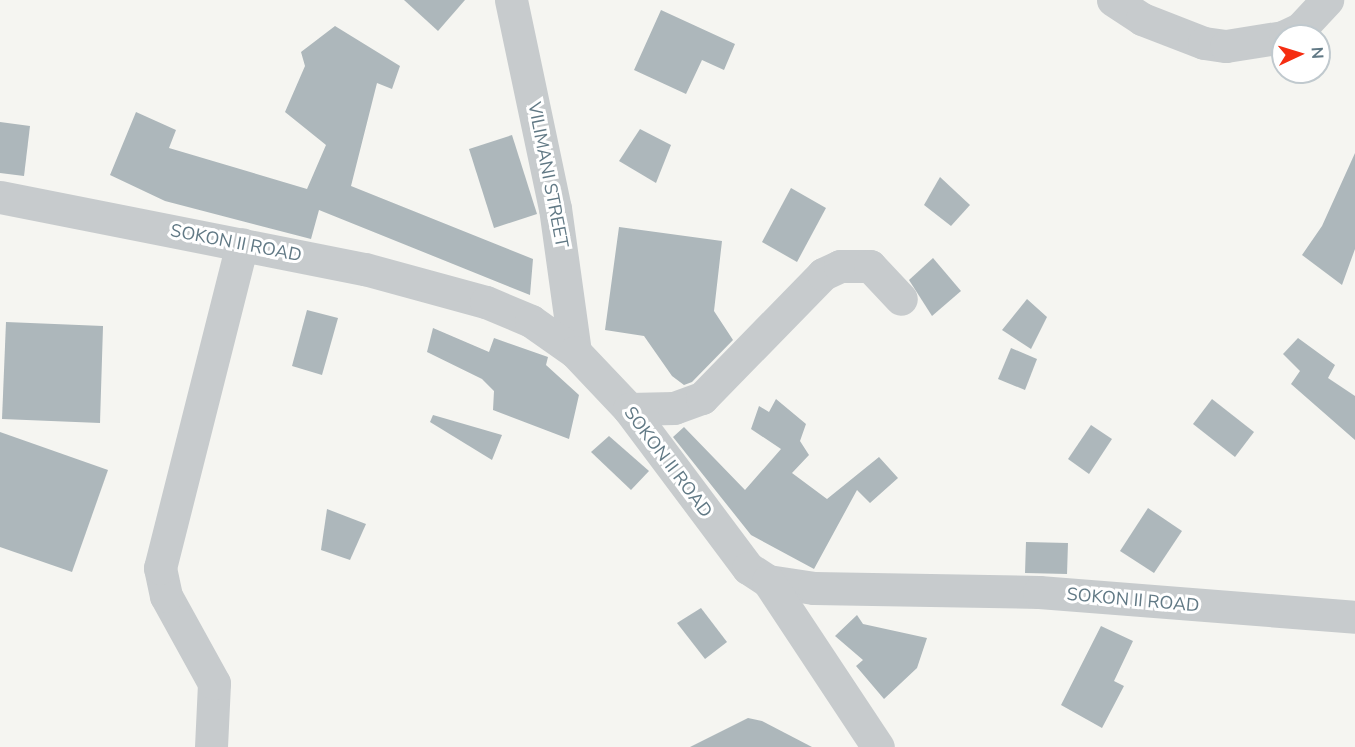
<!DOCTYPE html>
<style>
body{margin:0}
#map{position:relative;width:1355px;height:747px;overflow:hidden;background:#f5f5f1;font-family:"Nunito Sans",sans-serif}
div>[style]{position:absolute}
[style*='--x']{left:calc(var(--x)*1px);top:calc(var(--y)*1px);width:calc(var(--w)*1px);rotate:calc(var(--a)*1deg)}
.building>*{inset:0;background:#adb7bb}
.minor>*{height:33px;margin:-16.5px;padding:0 16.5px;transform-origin:16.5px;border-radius:16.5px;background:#c7cbcd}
span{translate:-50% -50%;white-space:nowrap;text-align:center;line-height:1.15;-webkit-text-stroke:6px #fff;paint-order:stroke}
.street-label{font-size:18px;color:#617985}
.north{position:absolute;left:1271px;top:24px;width:60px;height:60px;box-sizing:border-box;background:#fff;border:2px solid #c0c9ce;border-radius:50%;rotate:86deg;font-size:16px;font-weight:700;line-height:24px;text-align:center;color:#617985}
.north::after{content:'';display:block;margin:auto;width:21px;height:27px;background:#f52d11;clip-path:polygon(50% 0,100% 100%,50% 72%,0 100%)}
</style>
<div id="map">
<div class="building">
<div style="clip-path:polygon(404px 0,465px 0,438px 31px)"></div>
<div style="clip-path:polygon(661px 10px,735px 44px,724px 70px,702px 60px,686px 94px,634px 70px)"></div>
<div style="clip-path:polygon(335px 26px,400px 66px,392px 89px,377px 83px,351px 186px,533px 259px,530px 295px,319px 210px,311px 239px,165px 201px,110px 175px,136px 112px,176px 130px,169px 148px,307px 189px,326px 145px,285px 112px,305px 66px,301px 52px)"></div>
<div style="clip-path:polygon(0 122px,30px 126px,24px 176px,0 173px)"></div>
<div style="clip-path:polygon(640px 129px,671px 145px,656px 183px,619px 161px)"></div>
<div style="clip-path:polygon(512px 135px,537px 214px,494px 228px,469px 149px)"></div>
<div style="clip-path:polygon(1355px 153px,1355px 249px,1342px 285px,1302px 255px,1322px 226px)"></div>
<div style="clip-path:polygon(940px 177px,970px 205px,951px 226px,924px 205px)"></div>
<div style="clip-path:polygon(791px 188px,826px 208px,797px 262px,762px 242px)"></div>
<div style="clip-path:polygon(619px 227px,722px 241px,714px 311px,733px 340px,692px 382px,684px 385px,672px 376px,644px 336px,605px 330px)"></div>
<div style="clip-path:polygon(933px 258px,961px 291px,932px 316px,909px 280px)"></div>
<div style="clip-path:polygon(1027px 299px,1047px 317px,1031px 349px,1002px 330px)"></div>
<div style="clip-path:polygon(307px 310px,338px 318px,322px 375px,292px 366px)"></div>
<div style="clip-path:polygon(6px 322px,103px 326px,100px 423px,2px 419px)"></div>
<div style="clip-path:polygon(433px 328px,489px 352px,494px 338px,548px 357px,546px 365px,579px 395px,569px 439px,493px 410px,494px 391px,482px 379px,427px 352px)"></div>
<div style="clip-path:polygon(1298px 338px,1335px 365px,1328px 378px,1355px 396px,1355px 440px,1291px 384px,1300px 371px,1283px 354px)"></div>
<div style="clip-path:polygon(1011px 348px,1037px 359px,1025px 390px,998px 379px)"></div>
<div style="clip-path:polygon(776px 399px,806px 424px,800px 441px,809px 455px,792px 473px,827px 499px,879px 457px,898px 478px,870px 503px,857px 490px,814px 569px,751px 535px,673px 437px,684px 427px,745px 490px,781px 449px,751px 429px,759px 406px,769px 412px)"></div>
<div style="clip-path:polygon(1212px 399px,1254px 432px,1235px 457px,1193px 424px)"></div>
<div style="clip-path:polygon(433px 415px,502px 435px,492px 460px,430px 422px)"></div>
<div style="clip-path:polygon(1091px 425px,1112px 439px,1089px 474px,1068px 459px)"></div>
<div style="clip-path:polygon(0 432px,108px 470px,72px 572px,0 547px)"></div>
<div style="clip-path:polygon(609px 436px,649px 471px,631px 490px,591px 452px)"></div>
<div style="clip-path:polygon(1148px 508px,1182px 531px,1154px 573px,1120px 551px)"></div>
<div style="clip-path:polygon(327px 509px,366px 524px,350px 560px,321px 550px)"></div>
<div style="clip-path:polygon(1026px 542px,1068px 543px,1067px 574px,1025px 573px)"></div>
<div style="clip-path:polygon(701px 608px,727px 642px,705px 659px,677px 623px)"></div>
<div style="clip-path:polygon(857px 615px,863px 624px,927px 638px,917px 668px,884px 699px,856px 666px,863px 660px,835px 636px)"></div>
<div style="clip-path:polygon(1101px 626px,1133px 641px,1114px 681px,1124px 686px,1102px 728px,1061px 705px)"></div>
<div style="clip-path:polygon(748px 718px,762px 721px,812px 747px,690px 747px)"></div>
</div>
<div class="minor">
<div style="--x:511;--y:0;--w:213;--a:78.1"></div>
<div style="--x:555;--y:208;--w:145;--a:82.1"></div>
<div style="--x:1113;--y:0;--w:35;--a:33"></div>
<div style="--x:1142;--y:19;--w:66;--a:21.2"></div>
<div style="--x:1204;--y:43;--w:22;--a:8"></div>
<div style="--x:1226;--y:46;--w:58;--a:-9"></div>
<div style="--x:1285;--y:36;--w:17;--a:-25"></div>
<div style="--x:1300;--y:29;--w:40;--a:-47"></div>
<div style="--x:0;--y:197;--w:372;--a:11.2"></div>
<div style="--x:365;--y:269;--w:125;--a:15.3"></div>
<div style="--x:486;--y:302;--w:49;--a:22.9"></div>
<div style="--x:531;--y:321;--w:54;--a:35.2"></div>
<div style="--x:575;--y:352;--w:79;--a:46.5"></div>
<div style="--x:629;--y:409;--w:199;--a:53.2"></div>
<div style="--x:748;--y:568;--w:24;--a:33"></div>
<div style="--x:768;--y:581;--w:47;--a:8.7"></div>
<div style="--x:814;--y:588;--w:225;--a:1"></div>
<div style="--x:1039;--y:592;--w:317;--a:4.5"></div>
<div style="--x:629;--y:409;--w:45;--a:-1.3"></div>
<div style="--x:674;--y:408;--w:30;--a:-20"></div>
<div style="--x:702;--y:398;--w:173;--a:-45.7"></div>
<div style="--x:823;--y:274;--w:19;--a:-25"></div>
<div style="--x:840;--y:266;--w:30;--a:0"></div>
<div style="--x:870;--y:266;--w:45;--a:46.8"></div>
<div style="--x:768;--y:581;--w:199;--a:56.5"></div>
<div style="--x:211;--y:747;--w:64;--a:-87.3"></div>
<div style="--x:214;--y:683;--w:99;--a:-118.9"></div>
<div style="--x:166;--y:596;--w:29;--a:-102"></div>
<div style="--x:160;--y:568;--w:334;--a:-75.8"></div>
</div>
<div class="street-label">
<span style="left:548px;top:175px;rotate:79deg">VILIMANI STREET</span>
<span style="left:236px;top:243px;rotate:11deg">SOKON II ROAD</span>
<span style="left:668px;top:462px;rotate:53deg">SOKON II ROAD</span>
<span style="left:1133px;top:600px;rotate:5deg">SOKON II ROAD</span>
</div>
<div class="north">N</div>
</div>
